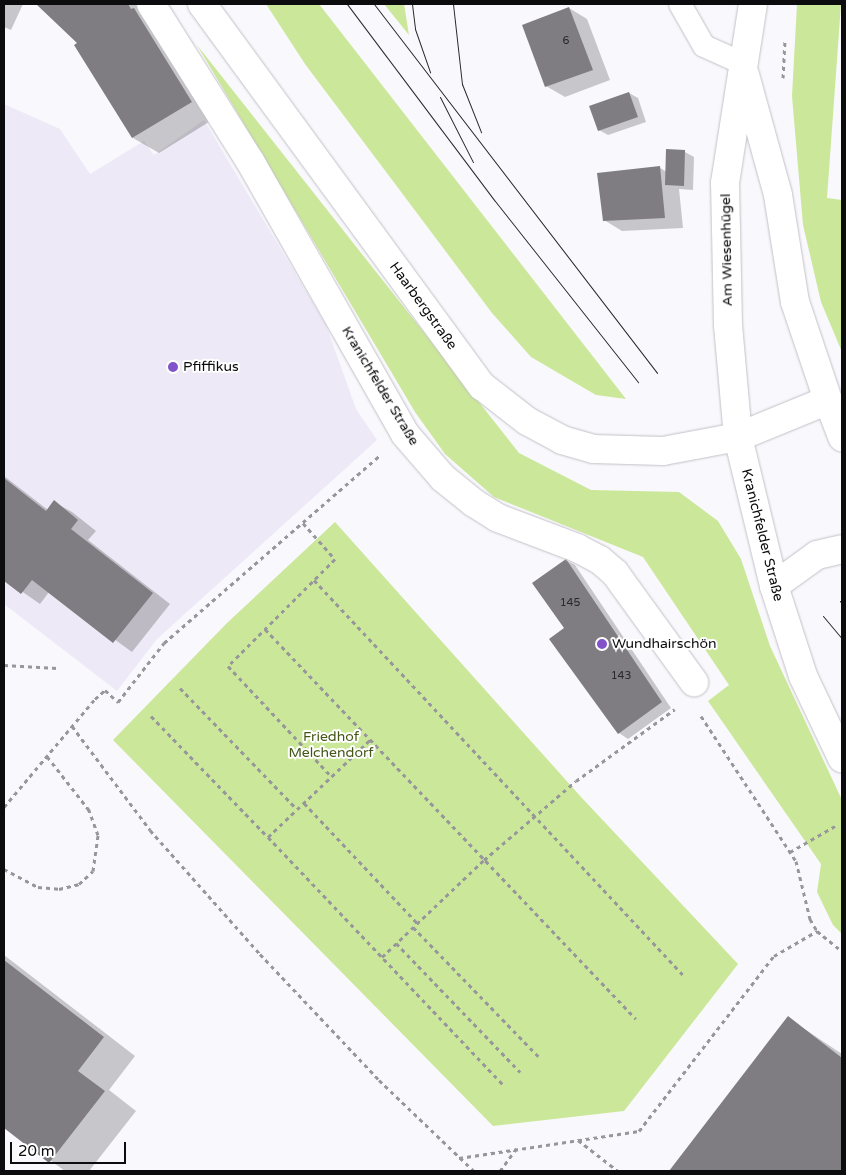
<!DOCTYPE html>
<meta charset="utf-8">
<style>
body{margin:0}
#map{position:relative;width:846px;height:1175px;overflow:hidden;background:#f9f8fd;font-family:"Varela Round",sans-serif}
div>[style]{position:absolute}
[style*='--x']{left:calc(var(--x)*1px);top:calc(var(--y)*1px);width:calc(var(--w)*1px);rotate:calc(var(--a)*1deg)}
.built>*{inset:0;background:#ede9f6}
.green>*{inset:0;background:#cbe799}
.shadow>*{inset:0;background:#0003}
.building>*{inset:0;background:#7f7d82}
.path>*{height:3px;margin-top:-1.5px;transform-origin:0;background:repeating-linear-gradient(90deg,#97969a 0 4px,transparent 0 8px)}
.roads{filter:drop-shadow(0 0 1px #c2c1c6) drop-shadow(0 0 1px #c2c1c6)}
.lane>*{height:22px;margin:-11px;padding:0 11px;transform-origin:11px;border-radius:11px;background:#fff}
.street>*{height:28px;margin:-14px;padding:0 14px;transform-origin:14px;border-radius:14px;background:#fff}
.secondary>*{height:28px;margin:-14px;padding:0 14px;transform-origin:14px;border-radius:14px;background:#fff}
.tram>*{height:1px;margin:-0.5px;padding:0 0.5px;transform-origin:0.5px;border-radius:0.5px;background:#29292b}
.dots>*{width:14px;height:14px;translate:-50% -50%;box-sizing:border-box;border:2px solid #fff;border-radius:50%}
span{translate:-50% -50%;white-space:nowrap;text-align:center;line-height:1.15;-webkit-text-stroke:4px #fff;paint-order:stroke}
.number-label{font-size:11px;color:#29282b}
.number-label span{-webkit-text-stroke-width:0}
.street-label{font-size:14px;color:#0c0c0e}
.poi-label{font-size:14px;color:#0c0c0e}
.left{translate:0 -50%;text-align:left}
.park-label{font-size:14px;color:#445717}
.frame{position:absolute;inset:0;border:5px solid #0c0c0e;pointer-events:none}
.scale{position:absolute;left:10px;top:1142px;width:116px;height:22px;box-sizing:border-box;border:2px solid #0c0c0e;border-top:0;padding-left:6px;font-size:15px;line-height:18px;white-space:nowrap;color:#0c0c0e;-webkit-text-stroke:4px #fff;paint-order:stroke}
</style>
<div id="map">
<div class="built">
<div style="clip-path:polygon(4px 104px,60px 129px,90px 174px,144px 141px,154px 155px,204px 120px,326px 325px,356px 409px,377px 440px,157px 639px,117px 691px,4px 604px)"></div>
</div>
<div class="green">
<div style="clip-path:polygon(266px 4px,319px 4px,626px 399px,596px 395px,531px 357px,492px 313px,305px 64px)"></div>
<div style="clip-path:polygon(384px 4px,404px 4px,409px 35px)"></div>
<div style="clip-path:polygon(797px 4px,841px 4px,827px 198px,842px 200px,842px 352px,821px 302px,803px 225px,792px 96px)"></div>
<div style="clip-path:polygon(197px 45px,519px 453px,591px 490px,679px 492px,718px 521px,741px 559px,770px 646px,842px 800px,842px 934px,833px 925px,817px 892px,821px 864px,708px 701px,729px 685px,643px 557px,494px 497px,445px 454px,415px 412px)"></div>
<div style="clip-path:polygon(335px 522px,581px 797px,738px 964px,624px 1111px,493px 1126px,113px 740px,227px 623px)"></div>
</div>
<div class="shadow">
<div style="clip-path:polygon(4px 4px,23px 4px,11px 30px,4px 27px)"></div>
<div style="clip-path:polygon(39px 4px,148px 4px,139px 13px,160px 24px,217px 117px,159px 153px,133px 138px,80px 43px)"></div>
<div style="clip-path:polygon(569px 8px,587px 19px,610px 80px,565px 97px,546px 86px)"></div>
<div style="clip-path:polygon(629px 93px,638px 98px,646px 122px,608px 135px,599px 130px)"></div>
<div style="clip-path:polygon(685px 152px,694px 157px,693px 190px,679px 189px,683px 228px,622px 231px,604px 220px,660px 168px,667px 172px)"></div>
<div style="clip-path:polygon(4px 476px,48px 510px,54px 502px,72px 512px,96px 531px,88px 540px,170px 604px,132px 652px,49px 592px,40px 604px,4px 579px)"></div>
<div style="clip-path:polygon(566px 560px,575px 565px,671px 708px,628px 739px,619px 733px,551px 639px,566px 629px)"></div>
<div style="clip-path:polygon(4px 955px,135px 1056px,109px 1090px,136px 1111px,89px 1171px,65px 1171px,4px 1127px)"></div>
<div style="clip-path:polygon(788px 1018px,842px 1054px,842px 1171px,670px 1171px)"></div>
</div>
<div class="building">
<div style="clip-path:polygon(36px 4px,128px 4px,131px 9px,134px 8px,192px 102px,132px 138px,74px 45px,77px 43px)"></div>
<div style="clip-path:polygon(569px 7px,593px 70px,545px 87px,522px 25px)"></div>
<div style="clip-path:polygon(629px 92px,638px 117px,598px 131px,589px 106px)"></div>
<div style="clip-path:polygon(666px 149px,685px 150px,684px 186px,665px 185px)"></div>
<div style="clip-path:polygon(660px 166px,665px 218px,603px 221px,597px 173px)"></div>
<div style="clip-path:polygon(4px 478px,46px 511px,54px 500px,78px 520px,71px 529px,153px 593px,113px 643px,32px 580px,21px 594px,4px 581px)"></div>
<div style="clip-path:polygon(566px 559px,662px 702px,618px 734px,549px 639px,564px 628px,532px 583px)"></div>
<div style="clip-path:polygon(4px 960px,104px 1037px,78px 1071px,105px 1091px,49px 1163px,4px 1128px)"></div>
<div style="clip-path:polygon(788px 1016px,842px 1058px,842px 1171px,669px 1171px)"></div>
</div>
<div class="path">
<div style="--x:783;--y:78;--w:39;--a:-87"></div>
<div style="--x:303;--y:523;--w:48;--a:48.4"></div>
<div style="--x:335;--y:559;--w:151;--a:135"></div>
<div style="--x:228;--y:666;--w:152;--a:46.9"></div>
<div style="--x:314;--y:580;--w:542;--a:46.94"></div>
<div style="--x:265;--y:629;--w:538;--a:46.43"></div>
<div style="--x:4;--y:665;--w:53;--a:3.2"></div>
<div style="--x:180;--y:688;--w:168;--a:46"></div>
<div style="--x:151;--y:716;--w:168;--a:46"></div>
<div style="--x:268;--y:837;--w:141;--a:-43.6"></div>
<div style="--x:701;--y:716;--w:173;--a:56.8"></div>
<div style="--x:796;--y:861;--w:60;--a:76.4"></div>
<div style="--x:810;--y:919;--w:14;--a:60"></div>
<div style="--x:817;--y:931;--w:32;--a:39"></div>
<div style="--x:72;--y:726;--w:130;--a:53.1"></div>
<div style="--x:150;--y:830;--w:166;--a:48.4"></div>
<div style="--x:260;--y:954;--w:173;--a:46.6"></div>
<div style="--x:379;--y:1080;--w:132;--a:43.8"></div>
<div style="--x:304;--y:803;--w:165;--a:46.7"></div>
<div style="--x:4;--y:807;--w:141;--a:-49.9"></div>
<div style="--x:95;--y:699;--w:13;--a:-42"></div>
<div style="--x:105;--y:690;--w:18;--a:43"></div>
<div style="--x:118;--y:702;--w:75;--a:-52.1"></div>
<div style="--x:164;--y:643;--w:286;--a:-41"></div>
<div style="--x:268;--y:837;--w:343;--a:46.5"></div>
<div style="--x:790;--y:852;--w:52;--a:-30"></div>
<div style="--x:4;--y:869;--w:38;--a:28"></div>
<div style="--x:38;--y:887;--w:21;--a:5"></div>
<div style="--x:59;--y:889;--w:21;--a:-14"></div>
<div style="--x:79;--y:884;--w:19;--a:-43"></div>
<div style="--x:93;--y:871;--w:36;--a:-82"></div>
<div style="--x:98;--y:835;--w:27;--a:-110"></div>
<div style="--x:89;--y:810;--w:70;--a:-128"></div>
<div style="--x:413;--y:927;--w:180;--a:45.9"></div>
<div style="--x:396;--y:943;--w:179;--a:46.1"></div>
<div style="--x:382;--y:957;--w:141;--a:-43.6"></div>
<div style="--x:484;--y:860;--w:121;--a:-40.7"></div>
<div style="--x:576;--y:781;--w:122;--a:-36"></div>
<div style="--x:578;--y:1140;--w:51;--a:37.8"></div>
<div style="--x:459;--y:1158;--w:182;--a:-8.5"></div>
<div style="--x:639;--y:1131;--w:221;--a:-52.4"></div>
<div style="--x:774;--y:956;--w:50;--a:-30.2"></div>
<div style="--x:500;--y:1171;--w:29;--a:-54"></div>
</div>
<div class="roads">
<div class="lane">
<div style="--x:680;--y:4;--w:48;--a:60.3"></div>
<div style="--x:704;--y:46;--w:42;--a:24.1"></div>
</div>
<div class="street">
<div style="--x:151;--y:4;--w:186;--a:57.8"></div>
<div style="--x:250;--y:161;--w:314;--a:60.4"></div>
<div style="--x:405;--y:434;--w:58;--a:49.2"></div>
<div style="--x:443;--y:478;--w:40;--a:39"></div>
<div style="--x:474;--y:503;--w:28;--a:32"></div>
<div style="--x:498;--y:518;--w:85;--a:20.8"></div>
<div style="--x:577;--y:548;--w:26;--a:28"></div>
<div style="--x:600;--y:560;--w:20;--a:41"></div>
<div style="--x:615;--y:573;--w:135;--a:54.1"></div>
<div style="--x:745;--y:75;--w:124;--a:74.6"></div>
<div style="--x:778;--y:195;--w:108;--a:81"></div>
<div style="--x:795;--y:302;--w:103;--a:71.4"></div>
<div style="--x:738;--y:437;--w:112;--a:-95.1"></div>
<div style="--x:728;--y:325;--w:142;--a:-91.2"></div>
<div style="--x:725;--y:183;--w:181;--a:-81.1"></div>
</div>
<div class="secondary">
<div style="--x:202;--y:4;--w:474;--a:53.8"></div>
<div style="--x:482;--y:386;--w:57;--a:37.9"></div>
<div style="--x:527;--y:421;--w:40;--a:28"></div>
<div style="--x:562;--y:440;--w:32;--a:16"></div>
<div style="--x:593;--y:449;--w:70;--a:1.6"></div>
<div style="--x:663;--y:451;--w:76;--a:-10.6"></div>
<div style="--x:738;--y:437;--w:97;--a:-22.3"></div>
<div style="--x:828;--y:400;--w:40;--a:69"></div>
<div style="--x:738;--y:437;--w:153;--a:76.4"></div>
<div style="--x:774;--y:586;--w:95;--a:72.1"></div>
<div style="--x:803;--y:676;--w:91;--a:64.6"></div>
<div style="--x:774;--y:586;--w:53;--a:-35.8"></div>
<div style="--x:817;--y:555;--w:26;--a:-13"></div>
</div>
</div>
<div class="tram">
<div style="--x:347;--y:4;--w:246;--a:53.1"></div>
<div style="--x:495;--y:201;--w:231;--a:51.7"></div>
<div style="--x:374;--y:4;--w:465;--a:52.5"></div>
<div style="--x:412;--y:4;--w:25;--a:83"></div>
<div style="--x:415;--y:29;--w:46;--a:70.8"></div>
<div style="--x:453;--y:4;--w:81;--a:83.6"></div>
<div style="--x:462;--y:84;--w:52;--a:68.4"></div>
<div style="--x:440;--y:97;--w:73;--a:63.1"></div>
<div style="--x:840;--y:601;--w:4;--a:56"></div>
<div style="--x:823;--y:616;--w:30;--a:50"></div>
</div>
<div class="dots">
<div style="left:173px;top:367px;background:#8252ca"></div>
<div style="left:602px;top:644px;background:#8252ca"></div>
</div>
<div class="number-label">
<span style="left:566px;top:41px">6</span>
<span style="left:570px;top:603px">145</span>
<span style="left:621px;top:676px">143</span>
</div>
<div class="street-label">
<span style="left:727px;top:250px;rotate:-91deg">Am Wiesenhügel</span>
<span style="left:423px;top:306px;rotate:54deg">Haarbergstraße</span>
<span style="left:380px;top:386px;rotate:59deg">Kranichfelder Straße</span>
<span style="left:762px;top:535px;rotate:76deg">Kranichfelder Straße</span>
</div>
<div class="poi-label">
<span class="left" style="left:183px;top:367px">Pfiffikus</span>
<span class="left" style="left:612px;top:644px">Wundhairschön</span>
</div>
<div class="park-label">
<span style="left:331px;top:745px">Friedhof<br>Melchendorf</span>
</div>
<div class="frame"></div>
<div class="scale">20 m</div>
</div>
